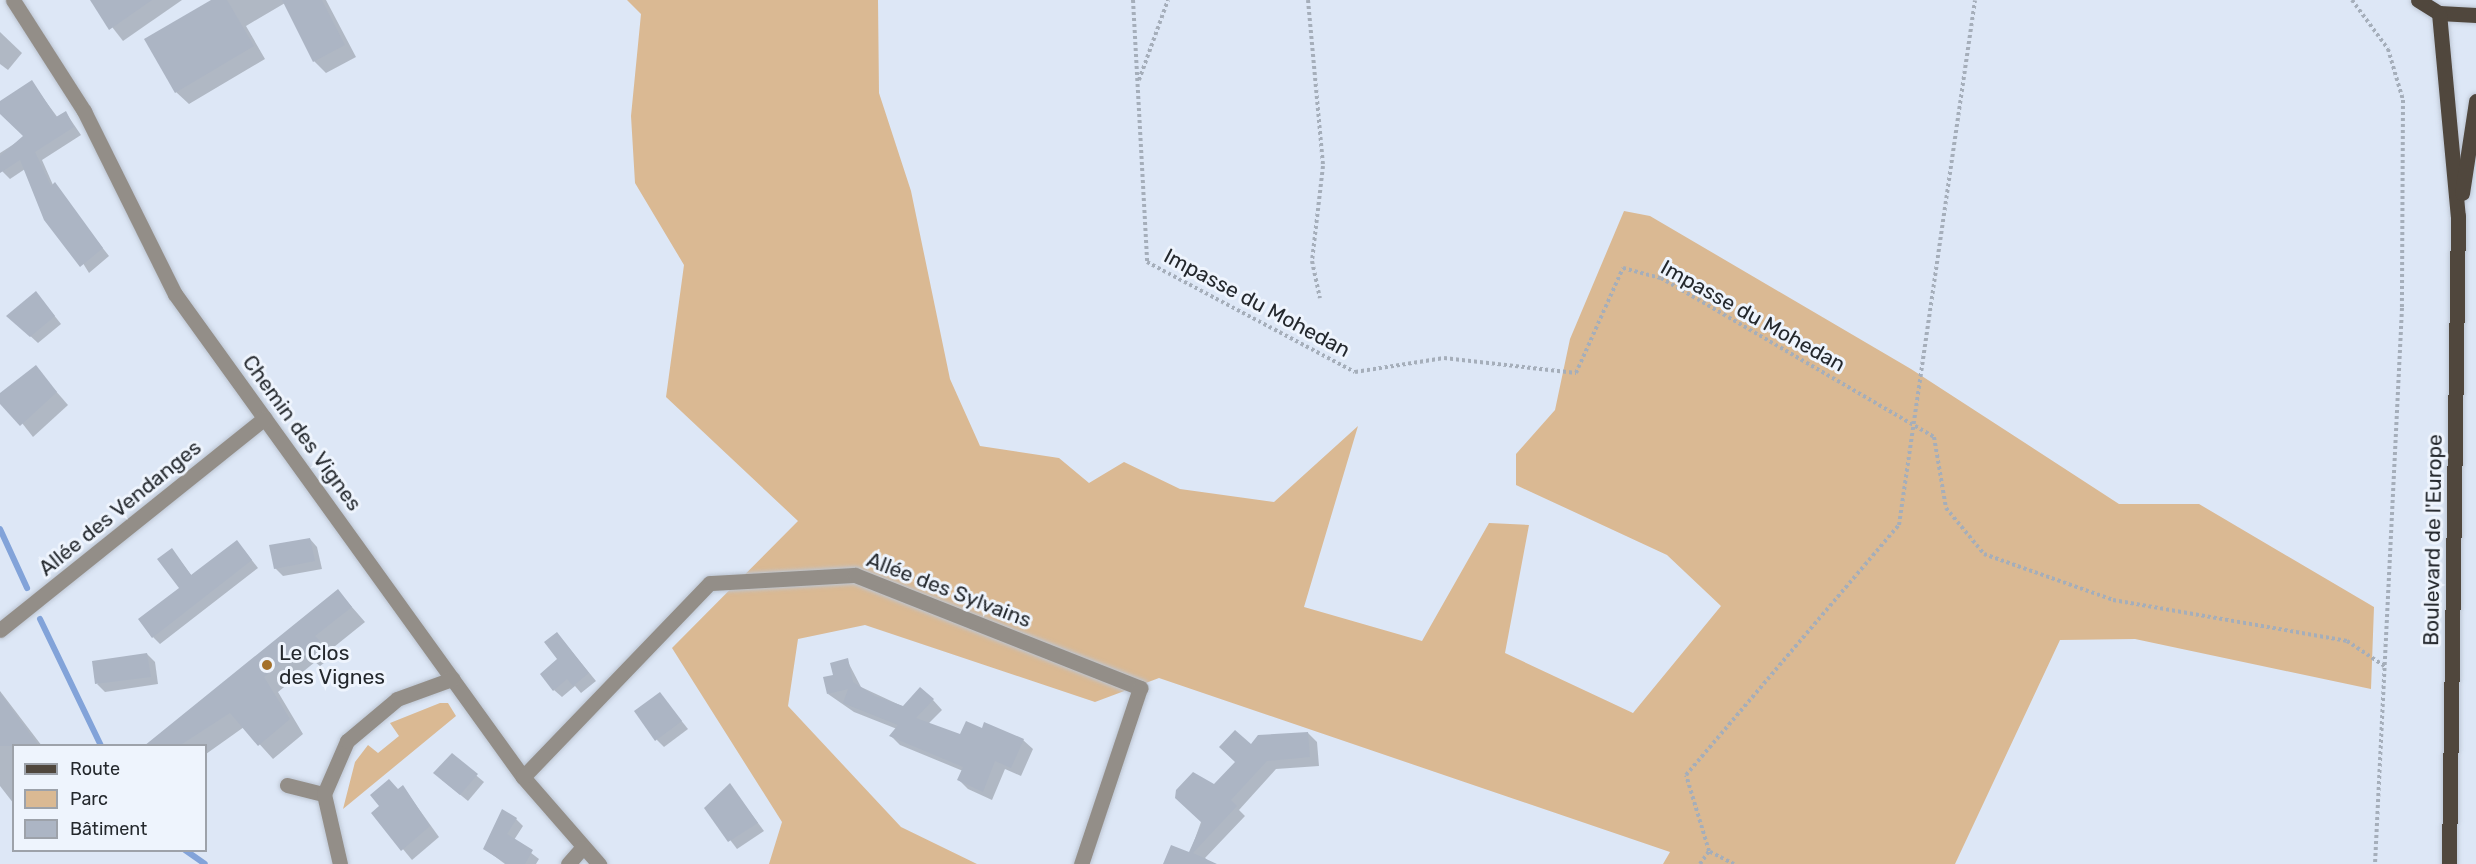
<!DOCTYPE html>
<meta charset="utf-8">
<style>
body{margin:0}
#map{position:relative;width:2476px;height:864px;overflow:hidden;background:#dde7f6;font-family:Rubik,sans-serif}
div>[style]{position:absolute}
[style*='--x']{left:calc(var(--x)*1px);top:calc(var(--y)*1px);width:calc(var(--w)*1px);rotate:calc(var(--a)*1deg)}
.green>*{inset:0;background:#dab993}
.shadow>*{inset:0;background:#0003}
.stream>*{height:6px;margin:-3px;padding:0 3px;transform-origin:3px;border-radius:3px;background:#82a3d9}
.building>*{inset:0;background:#acb5c4}
.path>*{height:4px;margin-top:-2px;transform-origin:0;background:repeating-linear-gradient(90deg,#a5aeba 0 3px,transparent 0 6px)}
.roads{filter:drop-shadow(0 0 2px #bcc5d2) drop-shadow(0 0 2px #bcc5d2)}
.minor>*{height:15px;margin:-7.5px;padding:0 7.5px;transform-origin:7.5px;border-radius:7.5px;background:#938e88}
.primary>*{height:15px;margin:-7.5px;padding:0 7.5px;transform-origin:7.5px;border-radius:7.5px;background:#50473d}
.dots>*{width:16px;height:16px;translate:-50% -50%;box-sizing:border-box;border:3px solid #eef4fd;border-radius:50%}
span{translate:-50% -50%;white-space:nowrap;text-align:center;line-height:1.15;-webkit-text-stroke:6px #eef4fd;paint-order:stroke}
.street-label{font-size:21px;color:#24282d}
.poi-label{font-size:21px;color:#24282d}
.left{translate:0 -50%;text-align:left}
.legend{position:absolute;left:12px;top:744px;width:195px;height:108px;box-sizing:border-box;background:#eef4fd;border:2px solid #9da2aa;margin:0;padding:8px 10px;list-style:none;font-size:18px;color:#24282d}
.legend li{display:flex;align-items:center;gap:12px;height:30px}
.legend b{width:30px;border:2px solid #9da2aa}
</style>
<div id="map">
<div class="green">
<div style="clip-path:polygon(627px 0,878px 0,879px 93px,911px 191px,950px 379px,980px 446px,1059px 458px,1089px 483px,1124px 462px,1180px 489px,1274px 502px,1358px 426px,1304px 607px,1422px 641px,1489px 523px,1529px 525px,1505px 653px,1633px 713px,1721px 606px,1667px 555px,1516px 485px,1516px 454px,1555px 410px,1570px 339px,1624px 211px,1650px 216px,1911px 369px,2119px 504px,2199px 504px,2374px 607px,2371px 689px,2135px 639px,2060px 640px,1955px 864px,1663px 864px,1670px 852px,1159px 678px,1095px 702px,865px 625px,798px 639px,788px 706px,901px 827px,977px 864px,769px 864px,782px 822px,672px 648px,798px 521px,666px 397px,684px 265px,635px 183px,631px 116px,641px 14px)"></div>
<div style="clip-path:polygon(440px 703px,448px 703px,456px 716px,343px 809px,355px 762px,368px 745px,378px 753px,399px 736px,390px 723px)"></div>
</div>
<div class="shadow">
<div style="clip-path:polygon(91px 0,182px 0,123px 41px)"></div>
<div style="clip-path:polygon(214px 0,326px 0,356px 57px,326px 73px,314px 61px,285px 3px,246px 26px,265px 59px,189px 104px,176px 92px)"></div>
<div style="clip-path:polygon(0 32px,22px 53px,8px 70px,0 64px)"></div>
<div style="clip-path:polygon(33px 84px,58px 118px,66px 113px,81px 135px,42px 160px,53px 185px,109px 256px,89px 273px,25px 169px,10px 179px,0 169px,0 153px,25px 137px,0 112px,0 103px)"></div>
<div style="clip-path:polygon(42px 300px,61px 324px,38px 343px,15px 322px)"></div>
<div style="clip-path:polygon(35px 367px,68px 405px,33px 437px,0 395px)"></div>
<div style="clip-path:polygon(310px 539px,317px 547px,322px 569px,283px 576px,275px 568px)"></div>
<div style="clip-path:polygon(172px 550px,192px 576px,244px 550px,258px 568px,160px 644px,153px 637px,181px 588px)"></div>
<div style="clip-path:polygon(338px 591px,365px 622px,329px 651px,333px 656px,320px 666px,315px 662px,278px 692px,303px 734px,273px 759px,244px 727px,206px 754px,206px 746px,147px 746px)"></div>
<div style="clip-path:polygon(564px 642px,596px 681px,581px 693px,575px 686px,562px 697px,554px 690px)"></div>
<div style="clip-path:polygon(147px 654px,155px 662px,158px 684px,105px 692px,97px 684px)"></div>
<div style="clip-path:polygon(847px 660px,861px 687px,904px 707px,933px 700px,942px 710px,928px 724px,961px 736px,982px 730px,1023px 740px,1033px 749px,1021px 776px,1005px 769px,992px 800px,968px 789px,959px 780px,963px 771px,900px 745px,891px 736px,897px 729px,854px 712px,828px 694px)"></div>
<div style="clip-path:polygon(0 691px,42px 746px,14px 746px,14px 804px,0 786px)"></div>
<div style="clip-path:polygon(660px 694px,688px 729px,664px 747px,657px 740px)"></div>
<div style="clip-path:polygon(1308px 733px,1317px 742px,1319px 766px,1276px 769px,1239px 810px,1245px 816px,1205px 858px,1212px 864px,1168px 864px,1188px 858px,1214px 786px,1251px 746px)"></div>
<div style="clip-path:polygon(452px 755px,484px 782px,468px 801px,442px 780px)"></div>
<div style="clip-path:polygon(730px 785px,764px 831px,737px 849px,706px 808px)"></div>
<div style="clip-path:polygon(403px 787px,439px 837px,412px 860px,373px 813px)"></div>
<div style="clip-path:polygon(516px 819px,523px 826px,514px 840px,539px 859px,536px 864px,505px 864px,485px 849px)"></div>
</div>
<div class="stream">
<div style="--x:0;--y:529;--w:65;--a:65.4"></div>
<div style="--x:40;--y:619;--w:141;--a:64.3"></div>
<div style="--x:185;--y:850;--w:24;--a:35"></div>
</div>
<div class="building">
<div style="clip-path:polygon(90px 0,152px 0,109px 30px)"></div>
<div style="clip-path:polygon(211px 0,227px 0,254px 46px,175px 93px,144px 39px)"></div>
<div style="clip-path:polygon(282px 0,322px 0,345px 45px,313px 62px)"></div>
<div style="clip-path:polygon(32px 80px,56px 117px,66px 111px,74px 127px,35px 152px,51px 186px,55px 182px,103px 248px,80px 267px,44px 220px,20px 160px,0 173px,0 156px,23px 136px,0 114px,0 101px)"></div>
<div style="clip-path:polygon(36px 291px,55px 316px,30px 337px,6px 316px)"></div>
<div style="clip-path:polygon(36px 365px,57px 392px,20px 426px,0 404px,0 393px)"></div>
<div style="clip-path:polygon(310px 538px,315px 561px,274px 569px,269px 545px)"></div>
<div style="clip-path:polygon(237px 540px,252px 560px,152px 638px,138px 619px,179px 588px,157px 559px,172px 548px,191px 575px)"></div>
<div style="clip-path:polygon(338px 589px,352px 607px,315px 636px,320px 641px,305px 653px,300px 648px,264px 677px,290px 719px,258px 746px,230px 713px,179px 746px,144px 746px)"></div>
<div style="clip-path:polygon(557px 632px,589px 673px,573px 686px,567px 679px,553px 691px,540px 674px,557px 659px,544px 642px)"></div>
<div style="clip-path:polygon(147px 653px,151px 677px,95px 684px,92px 661px)"></div>
<div style="clip-path:polygon(848px 658px,853px 682px,875px 696px,903px 706px,920px 687px,934px 699px,916px 718px,960px 734px,966px 721px,982px 728px,984px 722px,1024px 739px,1011px 768px,995px 761px,983px 792px,957px 780px,963px 767px,889px 736px,898px 725px,843px 703px,848px 689px,827px 694px,823px 677px,833px 675px,830px 663px)"></div>
<div style="clip-path:polygon(660px 692px,682px 721px,655px 741px,634px 711px)"></div>
<div style="clip-path:polygon(0 693px,39px 746px,0 746px)"></div>
<div style="clip-path:polygon(1235px 730px,1251px 744px,1258px 735px,1308px 732px,1310px 757px,1267px 761px,1231px 800px,1237px 806px,1193px 853px,1217px 864px,1163px 864px,1171px 845px,1189px 852px,1202px 823px,1175px 798px,1176px 790px,1193px 772px,1214px 784px,1235px 762px,1219px 747px)"></div>
<div style="clip-path:polygon(452px 753px,478px 774px,460px 795px,433px 773px)"></div>
<div style="clip-path:polygon(389px 779px,398px 789px,403px 785px,430px 826px,401px 851px,371px 813px,379px 806px,370px 795px)"></div>
<div style="clip-path:polygon(730px 783px,758px 823px,728px 842px,704px 808px)"></div>
<div style="clip-path:polygon(502px 809px,517px 818px,507px 834px,533px 850px,525px 864px,507px 864px,483px 849px)"></div>
</div>
<div class="path">
<div style="--x:1133;--y:0;--w:262;--a:86.9"></div>
<div style="--x:1147;--y:262;--w:235;--a:27.9"></div>
<div style="--x:1355;--y:372;--w:90;--a:-8.9"></div>
<div style="--x:1444;--y:358;--w:133;--a:6.5"></div>
<div style="--x:1576;--y:373;--w:115;--a:-65.9"></div>
<div style="--x:1623;--y:268;--w:39;--a:15"></div>
<div style="--x:1661;--y:278;--w:316;--a:30.2"></div>
<div style="--x:1934;--y:437;--w:72;--a:80.4"></div>
<div style="--x:1946;--y:508;--w:60;--a:50.4"></div>
<div style="--x:1984;--y:554;--w:137;--a:19.6"></div>
<div style="--x:2113;--y:600;--w:238;--a:9.9"></div>
<div style="--x:2347;--y:641;--w:47;--a:33.7"></div>
<div style="--x:1308;--y:0;--w:167;--a:84.8"></div>
<div style="--x:1323;--y:166;--w:96;--a:96.6"></div>
<div style="--x:1312;--y:261;--w:38;--a:78"></div>
<div style="--x:2352;--y:0;--w:61;--a:53.7"></div>
<div style="--x:2388;--y:49;--w:53;--a:73.6"></div>
<div style="--x:2403;--y:100;--w:208;--a:90.3"></div>
<div style="--x:2402;--y:308;--w:557;--a:92.78"></div>
<div style="--x:1139;--y:80;--w:85;--a:-70.1"></div>
<div style="--x:1700;--y:864;--w:16;--a:-55"></div>
<div style="--x:1734;--y:864;--w:28;--a:-153"></div>
<div style="--x:1709;--y:851;--w:79;--a:-106.8"></div>
<div style="--x:1686;--y:775;--w:328;--a:-49.6"></div>
<div style="--x:1899;--y:525;--w:530;--a:-81.76"></div>
</div>
<div class="roads">
<div class="minor">
<div style="--x:13;--y:0;--w:132;--a:57.4"></div>
<div style="--x:84;--y:111;--w:204;--a:63.6"></div>
<div style="--x:175;--y:294;--w:595;--a:54.23"></div>
<div style="--x:523;--y:777;--w:116;--a:48.9"></div>
<div style="--x:0;--y:630;--w:339;--a:-38.7"></div>
<div style="--x:523;--y:777;--w:269;--a:-46.1"></div>
<div style="--x:710;--y:583;--w:145;--a:-3.2"></div>
<div style="--x:855;--y:575;--w:307;--a:21.6"></div>
<div style="--x:1140;--y:688;--w:186;--a:108.5"></div>
<div style="--x:287;--y:785;--w:38;--a:14"></div>
<div style="--x:340;--y:864;--w:72;--a:-102.9"></div>
<div style="--x:324;--y:794;--w:58;--a:-66.5"></div>
<div style="--x:347;--y:741;--w:65;--a:-40"></div>
<div style="--x:397;--y:699;--w:59;--a:-20"></div>
<div style="--x:568;--y:864;--w:21;--a:-49"></div>
</div>
<div class="primary">
<div style="--x:2418;--y:0;--w:25;--a:32"></div>
<div style="--x:2439;--y:13;--w:37;--a:3"></div>
<div style="--x:2439;--y:13;--w:204;--a:84.7"></div>
<div style="--x:2458;--y:216;--w:648;--a:90.8"></div>
<div style="--x:2462;--y:193;--w:93;--a:-81.3"></div>
</div>
</div>
<div class="dots">
<div style="left:267px;top:665px;background:#a47029"></div>
</div>
<div class="street-label">
<span style="left:1257px;top:303px;rotate:28deg">Impasse du Mohedan</span>
<span style="left:1753px;top:316px;rotate:29deg">Impasse du Mohedan</span>
<span style="left:302px;top:433px;rotate:54deg">Chemin des Vignes</span>
<span style="left:120px;top:508px;rotate:-39deg">Allée des Vendanges</span>
<span style="left:2433px;top:540px;rotate:-89deg">Boulevard de l'Europe</span>
<span style="left:949px;top:590px;rotate:21deg">Allée des Sylvains</span>
</div>
<div class="poi-label">
<span class="left" style="left:279px;top:665px">Le Clos<br>des Vignes</span>
</div>
<ul class="legend">
<li><b style="height:8px;background:#50473d"></b>Route</li>
<li><b style="height:16px;background:#dab993"></b>Parc</li>
<li><b style="height:16px;background:#acb5c4"></b>Bâtiment</li>
</ul>
</div>
